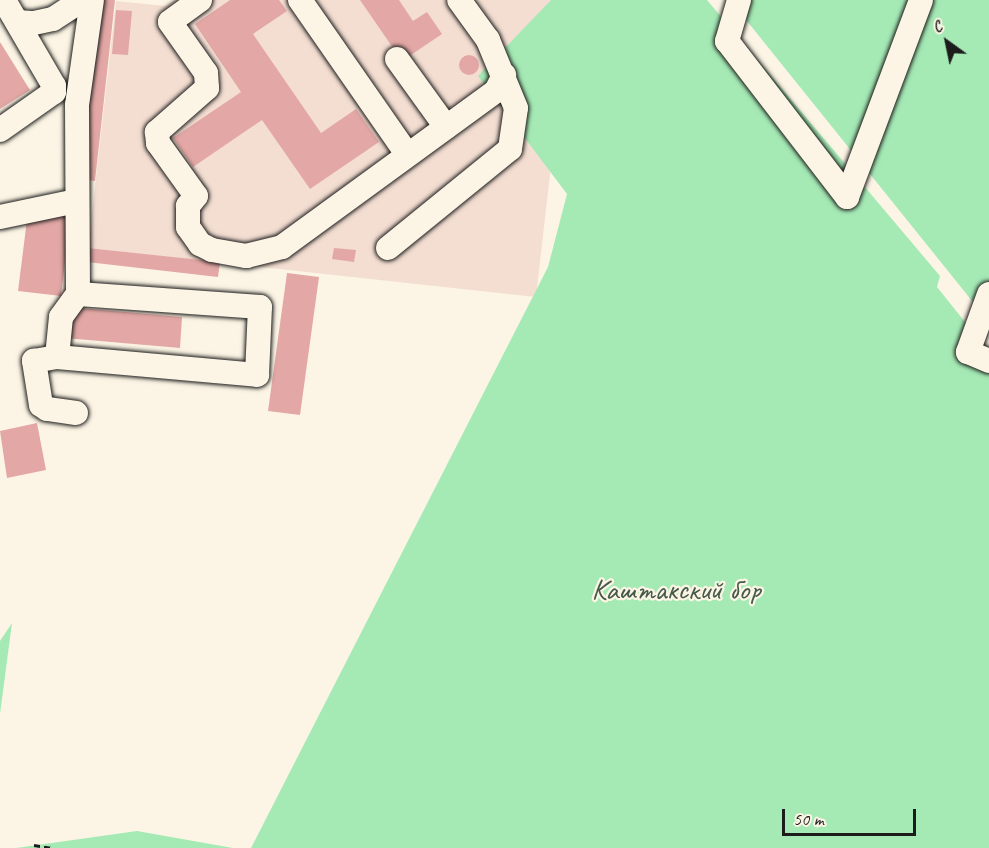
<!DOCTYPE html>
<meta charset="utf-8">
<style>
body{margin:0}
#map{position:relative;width:989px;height:848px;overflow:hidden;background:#fcf5e5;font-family:Caveat,sans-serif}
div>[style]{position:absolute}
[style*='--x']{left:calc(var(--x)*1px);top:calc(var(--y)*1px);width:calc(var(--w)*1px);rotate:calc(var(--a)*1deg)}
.built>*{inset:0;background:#f4ded2}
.green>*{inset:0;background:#a5eab5}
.building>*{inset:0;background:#e3a8a5}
.round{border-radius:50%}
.path>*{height:3px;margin-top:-1.5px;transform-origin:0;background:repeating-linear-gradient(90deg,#1c1c1c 0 6px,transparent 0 10.5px)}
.roads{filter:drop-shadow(0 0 2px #1c1c1c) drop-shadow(0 0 2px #1c1c1c)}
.minor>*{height:24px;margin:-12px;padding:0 12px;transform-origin:12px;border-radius:12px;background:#fcf5e5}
span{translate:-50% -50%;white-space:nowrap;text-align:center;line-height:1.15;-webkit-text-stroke:4.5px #fcf5e5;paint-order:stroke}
.park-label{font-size:30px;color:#455a4a}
.north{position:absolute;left:917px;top:12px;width:60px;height:60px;-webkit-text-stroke:4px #fcf5e5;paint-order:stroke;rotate:327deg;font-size:16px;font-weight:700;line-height:24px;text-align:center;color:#1c1c1c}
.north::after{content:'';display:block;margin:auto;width:21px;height:27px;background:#1c1c1c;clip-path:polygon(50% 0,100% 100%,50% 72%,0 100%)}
.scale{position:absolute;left:782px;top:809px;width:134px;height:27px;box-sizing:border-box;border:3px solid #1c1c1c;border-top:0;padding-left:8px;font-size:18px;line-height:21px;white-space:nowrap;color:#1c1c1c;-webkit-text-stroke:4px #fcf5e5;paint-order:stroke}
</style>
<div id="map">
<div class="built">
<div style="clip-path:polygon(174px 0,570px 0,536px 297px,88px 248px,116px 1px,165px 6px)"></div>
</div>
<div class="green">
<div style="clip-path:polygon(551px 0,707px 0,940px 276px,937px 287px,989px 352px,989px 848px,251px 848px,548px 267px,567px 194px,478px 76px)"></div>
<div style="clip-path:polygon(730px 0,989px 0,989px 322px)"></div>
<div style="clip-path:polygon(12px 623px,0 714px,0 641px)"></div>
<div style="clip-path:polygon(137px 831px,233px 848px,16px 848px)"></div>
</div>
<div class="building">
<div style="clip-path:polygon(100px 0,115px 0,95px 181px,81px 179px)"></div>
<div style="clip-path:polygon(230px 0,279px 0,287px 11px,253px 34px,321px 133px,356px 109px,379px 142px,310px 189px,262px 120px,193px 167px,173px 138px,241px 92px,195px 24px)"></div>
<div style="clip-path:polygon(360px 0,399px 0,413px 21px,427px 12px,442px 34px,402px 61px)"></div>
<div style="clip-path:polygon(116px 10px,132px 11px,128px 55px,112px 54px)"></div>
<div style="clip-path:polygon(0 42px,30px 90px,0 109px)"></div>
<div class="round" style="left:459px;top:55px;width:20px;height:20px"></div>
<div style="clip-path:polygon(28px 212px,70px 217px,61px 296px,18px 291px)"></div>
<div style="clip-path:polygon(88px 248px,220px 262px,218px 277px,87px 262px)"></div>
<div style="clip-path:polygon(334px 248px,356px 250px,354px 262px,332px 259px)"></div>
<div style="clip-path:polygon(287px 273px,319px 277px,300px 415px,268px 411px)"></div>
<div style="clip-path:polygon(68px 307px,182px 317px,180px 348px,65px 338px)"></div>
<div style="clip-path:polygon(37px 423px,46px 470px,7px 478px,0 431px)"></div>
</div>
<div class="path">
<div style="--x:34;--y:845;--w:20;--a:9"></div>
</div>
<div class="roads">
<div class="minor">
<div style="--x:200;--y:0;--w:37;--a:144"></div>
<div style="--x:170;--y:22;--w:62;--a:54.8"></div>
<div style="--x:206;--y:73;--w:15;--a:86"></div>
<div style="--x:207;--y:88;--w:67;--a:138.7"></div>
<div style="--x:157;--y:132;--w:11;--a:85"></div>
<div style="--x:158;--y:143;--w:65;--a:54.4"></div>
<div style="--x:196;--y:196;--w:13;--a:129"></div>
<div style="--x:188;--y:206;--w:21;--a:90"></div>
<div style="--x:188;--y:227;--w:21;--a:55"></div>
<div style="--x:200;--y:244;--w:13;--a:27"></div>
<div style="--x:212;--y:250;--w:35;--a:10"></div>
<div style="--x:246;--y:256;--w:37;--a:-14"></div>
<div style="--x:282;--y:247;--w:265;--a:-36.1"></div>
<div style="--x:496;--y:91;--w:18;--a:-63"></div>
<div style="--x:300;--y:0;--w:188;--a:55.2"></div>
<div style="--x:739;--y:0;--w:43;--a:106.3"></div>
<div style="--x:727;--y:41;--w:197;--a:52.4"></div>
<div style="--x:847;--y:197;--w:210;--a:-69.4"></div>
<div style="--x:18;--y:22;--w:16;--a:4"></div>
<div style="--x:34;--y:23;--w:19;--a:-12"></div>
<div style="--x:53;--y:19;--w:35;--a:-33"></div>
<div style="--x:397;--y:59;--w:84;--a:54.2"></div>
<div style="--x:0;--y:130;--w:66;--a:-35.1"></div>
<div style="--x:54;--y:92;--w:6;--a:-90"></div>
<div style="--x:54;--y:86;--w:99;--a:-120.2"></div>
<div style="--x:0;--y:217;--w:78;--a:-11.9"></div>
<div style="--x:388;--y:248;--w:157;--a:-39.1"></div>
<div style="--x:510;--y:149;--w:41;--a:-81.7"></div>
<div style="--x:516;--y:108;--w:74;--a:-112.4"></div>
<div style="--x:488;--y:40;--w:49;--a:-125.9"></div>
<div style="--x:989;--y:294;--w:62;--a:109.9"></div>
<div style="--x:968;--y:352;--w:23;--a:23"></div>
<div style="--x:57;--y:357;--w:201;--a:5.1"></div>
<div style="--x:257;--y:375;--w:68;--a:-87.5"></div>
<div style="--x:260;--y:307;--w:182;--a:-175.9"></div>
<div style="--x:76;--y:413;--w:29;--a:-172"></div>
<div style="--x:47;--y:409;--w:7;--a:-146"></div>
<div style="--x:41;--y:405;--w:45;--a:-99"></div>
<div style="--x:34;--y:361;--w:23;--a:-10"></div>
<div style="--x:57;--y:357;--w:40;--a:-84.3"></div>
<div style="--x:61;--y:317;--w:29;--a:-54"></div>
<div style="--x:78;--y:294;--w:189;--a:-90.3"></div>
<div style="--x:77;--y:105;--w:106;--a:-81.9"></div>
</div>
</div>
<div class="park-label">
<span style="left:676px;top:589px">Каштакский бор</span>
</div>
<div class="north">С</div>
<div class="scale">50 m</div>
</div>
